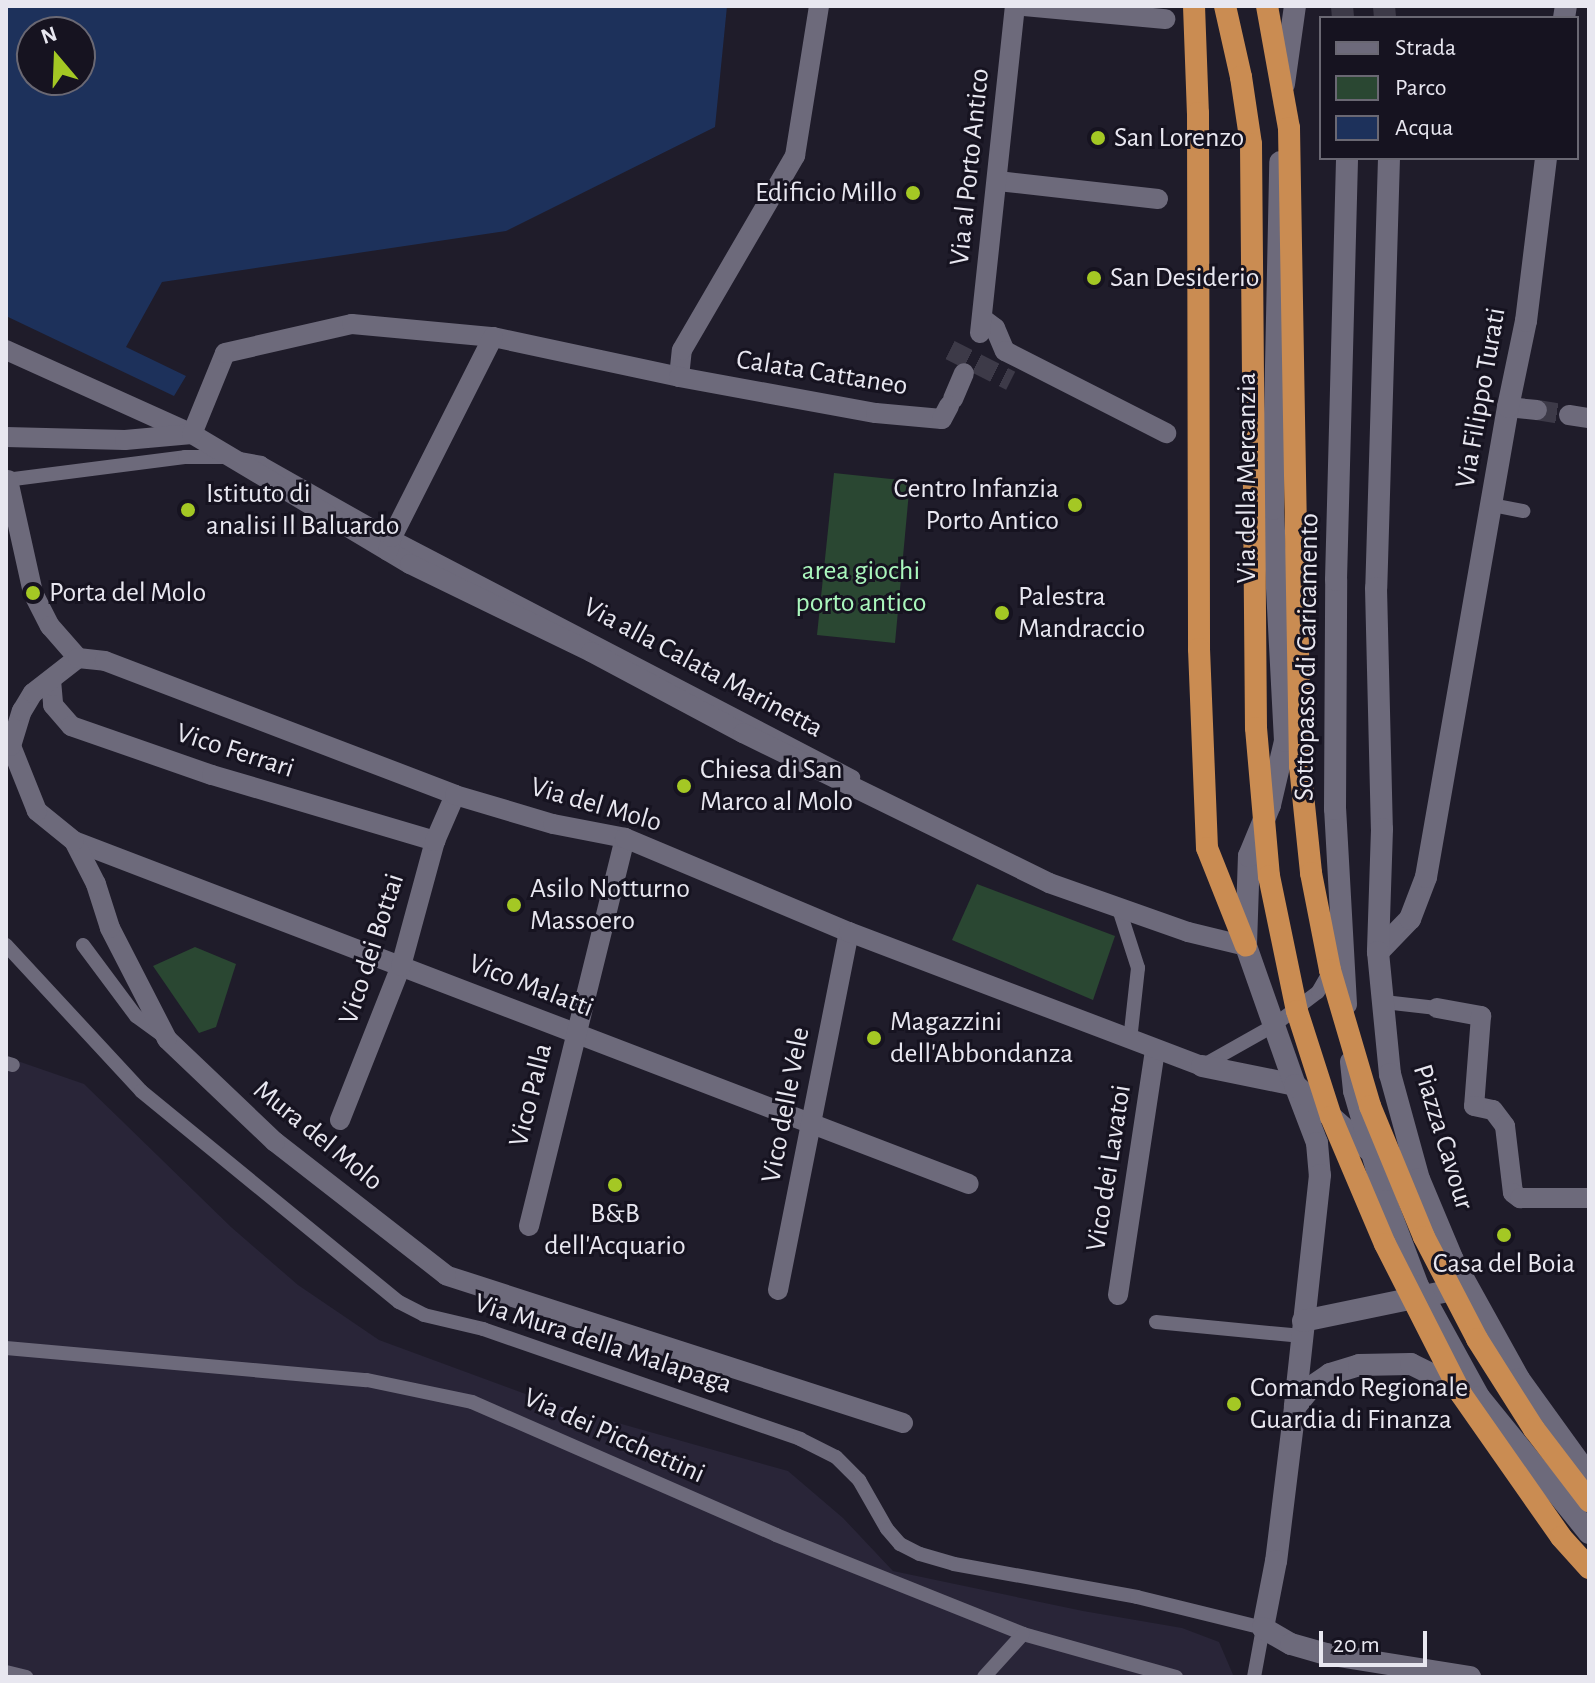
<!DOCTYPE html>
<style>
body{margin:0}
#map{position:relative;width:1595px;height:1683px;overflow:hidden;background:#1f1c2a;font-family:"Alegreya Sans",sans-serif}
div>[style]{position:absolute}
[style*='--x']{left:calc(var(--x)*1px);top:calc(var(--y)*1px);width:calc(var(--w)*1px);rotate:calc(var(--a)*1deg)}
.built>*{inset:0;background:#292538}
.green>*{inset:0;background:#2a4732}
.water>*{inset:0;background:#1d315b}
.pedestrian-tunnel>*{height:20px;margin-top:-10px;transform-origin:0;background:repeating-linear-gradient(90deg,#3d3a48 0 20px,transparent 0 30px)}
.secondary-tunnel>*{height:22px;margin-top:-11px;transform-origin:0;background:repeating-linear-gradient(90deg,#3d3a48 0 22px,transparent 0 33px)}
.service>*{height:14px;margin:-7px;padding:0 7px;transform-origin:7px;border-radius:7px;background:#6d6a7b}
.pedestrian>*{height:20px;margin:-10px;padding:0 10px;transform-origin:10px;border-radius:10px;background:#6d6a7b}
.minor>*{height:22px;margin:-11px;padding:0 11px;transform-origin:11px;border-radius:11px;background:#6d6a7b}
.tertiary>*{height:22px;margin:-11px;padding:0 11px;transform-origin:11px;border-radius:11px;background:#6d6a7b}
.secondary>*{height:22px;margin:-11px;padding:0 11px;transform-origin:11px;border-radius:11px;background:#6d6a7b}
.trunk>*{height:22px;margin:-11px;padding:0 11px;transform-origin:11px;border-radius:11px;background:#ca8c52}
.dots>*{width:22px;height:22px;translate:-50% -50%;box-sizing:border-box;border:4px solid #161320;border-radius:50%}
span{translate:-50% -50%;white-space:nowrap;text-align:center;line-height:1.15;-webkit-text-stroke:6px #161320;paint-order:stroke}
.poi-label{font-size:28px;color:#e8e7f0}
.left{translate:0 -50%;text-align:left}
.right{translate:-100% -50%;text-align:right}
.street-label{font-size:28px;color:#e8e7f0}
.park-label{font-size:28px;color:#aaf7bd}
.frame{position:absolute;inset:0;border:8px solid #e8e7f0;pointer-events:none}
.legend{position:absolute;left:1319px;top:16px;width:260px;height:144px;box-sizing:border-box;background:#161320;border:2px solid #6a6873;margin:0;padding:10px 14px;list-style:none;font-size:24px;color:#e8e7f0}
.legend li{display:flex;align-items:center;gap:16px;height:40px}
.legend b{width:40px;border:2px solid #6a6873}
.north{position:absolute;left:16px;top:16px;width:80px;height:80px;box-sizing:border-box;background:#161320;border:2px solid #6a6873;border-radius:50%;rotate:341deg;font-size:22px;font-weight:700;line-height:32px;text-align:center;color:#e8e7f0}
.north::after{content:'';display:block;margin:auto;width:28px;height:36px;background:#a4c824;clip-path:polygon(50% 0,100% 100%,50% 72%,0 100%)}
.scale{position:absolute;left:1319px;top:1631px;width:108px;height:36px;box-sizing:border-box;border:4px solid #e8e7f0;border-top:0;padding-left:10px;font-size:24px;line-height:28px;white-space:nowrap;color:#e8e7f0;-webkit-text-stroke:6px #161320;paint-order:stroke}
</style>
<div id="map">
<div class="built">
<div style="clip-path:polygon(6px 1057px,84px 1084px,231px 1227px,298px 1285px,379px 1340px,558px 1406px,788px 1471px,843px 1518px,893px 1571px,1083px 1611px,1182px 1628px,1219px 1642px,1234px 1677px,6px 1677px)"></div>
</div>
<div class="green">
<div style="clip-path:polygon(834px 473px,910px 481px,895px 643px,817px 635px)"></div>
<div style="clip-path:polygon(977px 884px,1115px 936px,1093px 1000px,952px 940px)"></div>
<div style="clip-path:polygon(195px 947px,236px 964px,216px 1027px,199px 1033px,153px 966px)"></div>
</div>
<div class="water">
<div style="clip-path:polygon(evenodd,6px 6px,727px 6px,715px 127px,506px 231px,162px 282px,126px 347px,186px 376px,174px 396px,6px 316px,6px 6px,32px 32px,80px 32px,80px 80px,32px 80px,32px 32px)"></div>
</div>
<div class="pedestrian-tunnel">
<div style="--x:950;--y:350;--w:68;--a:26.9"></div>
<div style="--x:1537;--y:410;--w:32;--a:9"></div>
</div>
<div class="secondary-tunnel">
<div style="--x:1342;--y:6;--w:12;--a:85"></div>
<div style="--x:1384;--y:6;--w:12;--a:85"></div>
</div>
<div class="service">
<div style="--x:6;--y:480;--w:180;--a:-7.3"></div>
<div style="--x:185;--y:457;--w:43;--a:0"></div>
<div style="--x:228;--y:457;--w:34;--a:10"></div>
<div style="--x:261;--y:463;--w:150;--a:29.5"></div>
<div style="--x:392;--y:537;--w:520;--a:27.5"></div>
<div style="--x:1492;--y:505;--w:32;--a:11"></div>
<div style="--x:1112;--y:906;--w:8;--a:23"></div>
<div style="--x:1119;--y:909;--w:62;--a:72.1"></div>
<div style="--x:1138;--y:968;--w:73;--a:96.3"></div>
<div style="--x:6;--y:945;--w:199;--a:47.2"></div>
<div style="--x:141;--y:1091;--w:333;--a:39.3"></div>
<div style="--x:399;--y:1302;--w:28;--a:27"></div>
<div style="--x:424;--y:1315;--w:61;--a:13.3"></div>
<div style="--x:483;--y:1329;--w:336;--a:19.1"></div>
<div style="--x:800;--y:1439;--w:40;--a:26.6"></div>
<div style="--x:836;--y:1457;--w:33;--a:45"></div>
<div style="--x:859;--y:1480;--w:56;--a:60.3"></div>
<div style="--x:887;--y:1529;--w:20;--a:49"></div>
<div style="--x:900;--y:1544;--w:22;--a:27"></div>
<div style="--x:920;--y:1554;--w:35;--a:16"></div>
<div style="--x:954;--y:1564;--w:186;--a:10.2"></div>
<div style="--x:1137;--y:1597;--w:130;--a:13.8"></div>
<div style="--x:1263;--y:1628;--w:50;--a:100.4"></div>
<div style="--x:83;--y:945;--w:89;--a:53.3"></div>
<div style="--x:136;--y:1016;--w:34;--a:36"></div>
<div style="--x:1384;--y:1002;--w:53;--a:6.5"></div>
<div style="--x:6;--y:1063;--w:7;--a:16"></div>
<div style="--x:1202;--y:1066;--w:81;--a:-29.4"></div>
<div style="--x:1273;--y:1026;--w:56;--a:-37.1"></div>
<div style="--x:1318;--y:992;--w:28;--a:-60"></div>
<div style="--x:1156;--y:1322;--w:147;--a:5.5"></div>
<div style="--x:6;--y:1348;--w:362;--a:5.1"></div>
<div style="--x:367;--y:1380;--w:107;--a:11.8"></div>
<div style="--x:472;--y:1402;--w:332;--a:23.6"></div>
<div style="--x:776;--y:1535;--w:266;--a:21.8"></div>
<div style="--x:1023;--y:1634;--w:159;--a:15.7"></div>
<div style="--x:6;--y:1672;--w:21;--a:14"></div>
<div style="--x:984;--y:1677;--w:58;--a:-47.8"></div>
</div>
<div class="pedestrian">
<div style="--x:1024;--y:6;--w:142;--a:5.3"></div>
<div style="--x:998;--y:181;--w:161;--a:6.4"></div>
<div style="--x:983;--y:319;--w:15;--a:37"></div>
<div style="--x:995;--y:328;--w:25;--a:67"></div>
<div style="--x:1005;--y:351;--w:181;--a:27"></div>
<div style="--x:980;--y:333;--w:329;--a:-83.9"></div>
<div style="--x:6;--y:350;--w:204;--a:24.3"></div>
<div style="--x:192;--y:434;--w:254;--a:30.8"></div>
<div style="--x:410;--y:564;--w:201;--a:25.9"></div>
<div style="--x:591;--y:652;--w:172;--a:28.1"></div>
<div style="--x:743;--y:733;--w:341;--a:26.1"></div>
<div style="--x:1049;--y:883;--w:147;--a:19.4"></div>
<div style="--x:1188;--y:932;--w:60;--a:13.6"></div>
<div style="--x:679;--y:377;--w:27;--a:-84"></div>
<div style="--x:682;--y:350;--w:225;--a:-59.8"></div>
<div style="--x:795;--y:156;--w:152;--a:-80.9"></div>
<div style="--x:953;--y:399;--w:28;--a:-67"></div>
<div style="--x:1508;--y:407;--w:29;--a:6"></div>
<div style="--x:1569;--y:415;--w:20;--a:9"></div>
<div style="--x:6;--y:437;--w:119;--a:1.4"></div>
<div style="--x:125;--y:440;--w:67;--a:-5.1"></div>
<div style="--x:192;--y:434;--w:87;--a:-67.8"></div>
<div style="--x:225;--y:353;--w:130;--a:-12.9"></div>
<div style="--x:352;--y:324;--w:142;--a:5.3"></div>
<div style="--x:493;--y:337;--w:190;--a:12.1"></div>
<div style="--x:679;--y:377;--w:200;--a:10.4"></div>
<div style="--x:876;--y:413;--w:66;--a:5.2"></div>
<div style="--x:942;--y:419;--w:15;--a:-62"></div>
<div style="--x:8;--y:480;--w:116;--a:77.5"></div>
<div style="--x:33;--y:593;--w:37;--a:63"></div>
<div style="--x:50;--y:626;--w:43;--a:48.8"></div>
<div style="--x:388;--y:551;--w:15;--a:-74"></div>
<div style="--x:392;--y:537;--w:224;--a:-63.2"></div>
<div style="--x:51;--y:680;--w:25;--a:85"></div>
<div style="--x:53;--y:705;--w:28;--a:49"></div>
<div style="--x:71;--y:726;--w:149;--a:19.2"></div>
<div style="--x:212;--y:775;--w:233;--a:16.5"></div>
<div style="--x:74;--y:841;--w:958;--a:20.97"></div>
<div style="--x:1437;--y:1008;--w:45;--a:10.3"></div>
<div style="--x:1481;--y:1016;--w:90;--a:94.4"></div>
<div style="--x:1474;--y:1106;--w:19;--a:12"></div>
<div style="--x:1493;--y:1110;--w:20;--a:53"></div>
<div style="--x:1505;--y:1126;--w:67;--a:83.2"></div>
<div style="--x:1513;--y:1193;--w:9;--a:36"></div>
<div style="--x:1520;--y:1198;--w:69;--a:0"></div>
<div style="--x:340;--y:1120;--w:166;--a:-68.4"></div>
<div style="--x:401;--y:966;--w:130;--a:-74.8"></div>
<div style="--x:435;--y:841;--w:50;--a:-66.5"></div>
<div style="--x:529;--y:1226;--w:400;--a:-76.1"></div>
<div style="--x:778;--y:1290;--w:365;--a:-78.8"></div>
<div style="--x:1118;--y:1295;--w:248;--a:-81.4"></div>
<div style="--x:903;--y:1423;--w:480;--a:-162.1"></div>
<div style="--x:446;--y:1275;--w:217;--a:-142.1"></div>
<div style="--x:275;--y:1142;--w:149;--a:-136.4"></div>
<div style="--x:167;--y:1039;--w:125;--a:-117.2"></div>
<div style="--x:110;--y:928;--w:46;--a:-107.7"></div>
<div style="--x:96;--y:884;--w:48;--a:-117.1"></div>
<div style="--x:74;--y:841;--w:48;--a:-141"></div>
<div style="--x:37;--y:811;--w:70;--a:-111.8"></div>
<div style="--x:11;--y:746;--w:37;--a:-73"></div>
<div style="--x:22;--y:711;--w:21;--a:-59"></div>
<div style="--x:33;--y:693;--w:57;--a:-37.9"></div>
<div style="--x:78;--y:658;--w:27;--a:6"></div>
<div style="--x:105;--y:661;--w:375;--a:20.9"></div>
<div style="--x:455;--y:795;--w:102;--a:16.5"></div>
<div style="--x:553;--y:824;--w:73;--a:11"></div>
<div style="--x:625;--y:838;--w:243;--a:22.8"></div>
<div style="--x:849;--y:932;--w:378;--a:20.8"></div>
</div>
<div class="minor">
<div style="--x:1564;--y:18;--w:12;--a:-81"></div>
<div style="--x:1284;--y:84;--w:79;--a:-82"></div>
<div style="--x:1246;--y:945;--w:89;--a:-88.1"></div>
<div style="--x:1249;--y:856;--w:55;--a:-67.6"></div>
<div style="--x:1270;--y:805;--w:66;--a:-76.8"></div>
<div style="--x:1285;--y:741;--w:232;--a:-93"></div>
<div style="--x:1273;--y:509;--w:347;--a:-88.8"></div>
<div style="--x:1378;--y:952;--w:46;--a:-45.9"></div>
<div style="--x:1410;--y:919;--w:45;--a:-69.1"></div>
<div style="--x:1426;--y:877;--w:477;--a:-80.1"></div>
<div style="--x:1508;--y:407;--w:88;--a:-78.2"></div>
<div style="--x:1526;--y:321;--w:164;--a:-83"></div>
<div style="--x:1202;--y:1066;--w:95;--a:11.5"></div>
<div style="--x:1295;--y:1085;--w:62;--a:69.2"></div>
<div style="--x:1317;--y:1143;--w:32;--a:85"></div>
<div style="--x:1320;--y:1175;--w:233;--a:96.2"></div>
<div style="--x:1295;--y:1407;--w:155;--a:97"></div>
<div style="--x:1276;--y:1561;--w:68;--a:101"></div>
<div style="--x:1263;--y:1628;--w:32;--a:30"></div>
<div style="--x:1291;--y:1644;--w:36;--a:16"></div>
<div style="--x:1326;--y:1654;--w:146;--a:9.1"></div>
<div style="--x:1303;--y:1321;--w:158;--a:-11.7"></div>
<div style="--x:1458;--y:1289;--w:11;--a:22"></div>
<div style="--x:1295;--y:1407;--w:26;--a:-51"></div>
<div style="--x:1311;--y:1387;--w:23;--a:-34"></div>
<div style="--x:1330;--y:1374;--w:30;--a:-17"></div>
<div style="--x:1359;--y:1365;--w:52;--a:-1.1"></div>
<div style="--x:1411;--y:1364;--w:64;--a:26.2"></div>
</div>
<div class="tertiary">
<div style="--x:1246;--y:946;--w:147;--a:70.6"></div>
<div style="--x:1295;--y:1085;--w:103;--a:41.4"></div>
</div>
<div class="secondary">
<div style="--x:1389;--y:158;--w:430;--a:91.7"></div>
<div style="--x:1376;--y:588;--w:241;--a:88.6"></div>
<div style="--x:1382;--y:829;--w:123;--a:91.9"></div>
<div style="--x:1378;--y:952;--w:123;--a:84.4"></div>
<div style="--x:1390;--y:1074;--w:109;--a:74.6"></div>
<div style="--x:1419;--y:1179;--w:86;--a:67.3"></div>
<div style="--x:1452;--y:1258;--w:138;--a:61"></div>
<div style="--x:1519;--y:1379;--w:120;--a:54.2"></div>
<div style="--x:1346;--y:1004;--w:195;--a:-93.2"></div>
<div style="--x:1335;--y:809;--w:229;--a:-89.7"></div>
<div style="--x:1336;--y:580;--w:422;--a:-88.5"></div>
<div style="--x:1351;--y:1062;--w:29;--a:84"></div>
<div style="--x:1354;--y:1091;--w:115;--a:73.8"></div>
<div style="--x:1386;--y:1201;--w:91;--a:69.4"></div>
<div style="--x:1418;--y:1286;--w:127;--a:61.2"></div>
<div style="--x:1479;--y:1397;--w:175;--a:51"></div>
</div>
<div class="trunk">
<div style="--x:1194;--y:6;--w:107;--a:87.9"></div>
<div style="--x:1198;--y:113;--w:536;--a:89.89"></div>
<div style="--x:1199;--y:649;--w:199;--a:87.7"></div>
<div style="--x:1207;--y:848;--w:105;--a:68.3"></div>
<div style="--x:1225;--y:6;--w:73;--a:77.3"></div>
<div style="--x:1241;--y:77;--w:68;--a:81.5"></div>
<div style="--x:1251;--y:144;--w:584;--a:89.51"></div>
<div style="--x:1256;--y:728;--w:149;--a:85"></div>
<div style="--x:1269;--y:876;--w:138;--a:78.3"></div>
<div style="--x:1297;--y:1011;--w:111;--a:72.2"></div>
<div style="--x:1331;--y:1117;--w:138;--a:67"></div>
<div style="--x:1385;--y:1244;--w:168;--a:63.1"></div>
<div style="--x:1461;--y:1394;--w:174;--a:55"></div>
<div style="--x:1561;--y:1537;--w:42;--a:47.9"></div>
<div style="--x:1267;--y:6;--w:124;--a:79.8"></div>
<div style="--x:1289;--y:128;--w:638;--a:89.01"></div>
<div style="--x:1300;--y:766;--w:108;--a:84.1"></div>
<div style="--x:1311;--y:873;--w:99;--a:78.9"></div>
<div style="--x:1330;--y:970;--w:142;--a:73.6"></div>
<div style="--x:1370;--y:1106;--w:142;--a:67.6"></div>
<div style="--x:1424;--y:1237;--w:115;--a:62.5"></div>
<div style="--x:1477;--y:1339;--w:107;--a:57.7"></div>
<div style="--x:1534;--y:1429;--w:91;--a:52.6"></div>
</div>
<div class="dots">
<div style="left:1098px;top:138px;background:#a4c824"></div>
<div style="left:913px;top:193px;background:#a4c824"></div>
<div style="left:1094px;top:278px;background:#a4c824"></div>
<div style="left:1075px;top:505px;background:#a4c824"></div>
<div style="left:188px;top:510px;background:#a4c824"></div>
<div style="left:33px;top:593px;background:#a4c824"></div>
<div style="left:1002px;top:613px;background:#a4c824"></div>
<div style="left:684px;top:786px;background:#a4c824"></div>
<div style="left:514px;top:905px;background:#a4c824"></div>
<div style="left:874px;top:1038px;background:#a4c824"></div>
<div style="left:615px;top:1185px;background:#a4c824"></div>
<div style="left:1504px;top:1235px;background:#a4c824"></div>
<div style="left:1234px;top:1404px;background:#a4c824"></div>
</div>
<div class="poi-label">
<span class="left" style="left:1114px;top:138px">San Lorenzo</span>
<span class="right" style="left:897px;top:193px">Edificio Millo</span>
<span class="left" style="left:1110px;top:278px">San Desiderio</span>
<span class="right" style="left:1059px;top:505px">Centro Infanzia<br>Porto Antico</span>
<span class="left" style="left:206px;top:510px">Istituto di<br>analisi Il Baluardo</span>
<span class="left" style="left:49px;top:593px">Porta del Molo</span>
<span class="left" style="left:1018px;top:613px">Palestra<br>Mandraccio</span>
<span class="left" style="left:700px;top:786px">Chiesa di San<br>Marco al Molo</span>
<span class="left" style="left:530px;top:905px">Asilo Notturno<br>Massoero</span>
<span class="left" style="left:890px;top:1038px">Magazzini<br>dell'Abbondanza</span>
<span style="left:615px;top:1230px">B&amp;B<br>dell'Acquario</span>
<span style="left:1504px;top:1264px">Casa del Boia</span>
<span class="left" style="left:1250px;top:1404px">Comando Regionale<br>Guardia di Finanza</span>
</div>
<div class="street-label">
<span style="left:970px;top:167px;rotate:-84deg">Via al Porto Antico</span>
<span style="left:822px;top:373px;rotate:9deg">Calata Cattaneo</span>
<span style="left:1481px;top:398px;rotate:-80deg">Via Filippo Turati</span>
<span style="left:1247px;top:478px;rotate:-90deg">Via della Mercanzia</span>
<span style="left:1307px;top:657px;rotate:-89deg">Sottopasso di Caricamento</span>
<span style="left:703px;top:668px;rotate:28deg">Via alla Calata Marinetta</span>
<span style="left:235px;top:751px;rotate:18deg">Vico Ferrari</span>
<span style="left:596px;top:805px;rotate:16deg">Via del Molo</span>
<span style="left:372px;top:949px;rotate:-72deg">Vico dei Bottai</span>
<span style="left:531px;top:986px;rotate:21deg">Vico Malatti</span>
<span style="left:531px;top:1095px;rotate:-76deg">Vico Palla</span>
<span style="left:786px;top:1105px;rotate:-79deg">Vico delle Vele</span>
<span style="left:318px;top:1136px;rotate:39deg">Mura del Molo</span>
<span style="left:1443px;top:1137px;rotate:73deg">Piazza Cavour</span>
<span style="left:1109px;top:1168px;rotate:-81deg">Vico dei Lavatoi</span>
<span style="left:603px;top:1344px;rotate:18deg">Via Mura della Malapaga</span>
<span style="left:614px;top:1436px;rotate:24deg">Via dei Picchettini</span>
</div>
<div class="park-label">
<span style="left:861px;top:587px">area giochi<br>porto antico</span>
</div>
<div class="frame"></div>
<ul class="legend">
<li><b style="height:10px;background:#6d6a7b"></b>Strada</li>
<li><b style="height:22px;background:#2a4732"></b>Parco</li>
<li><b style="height:22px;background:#1d315b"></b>Acqua</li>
</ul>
<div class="north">N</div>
<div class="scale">20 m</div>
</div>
